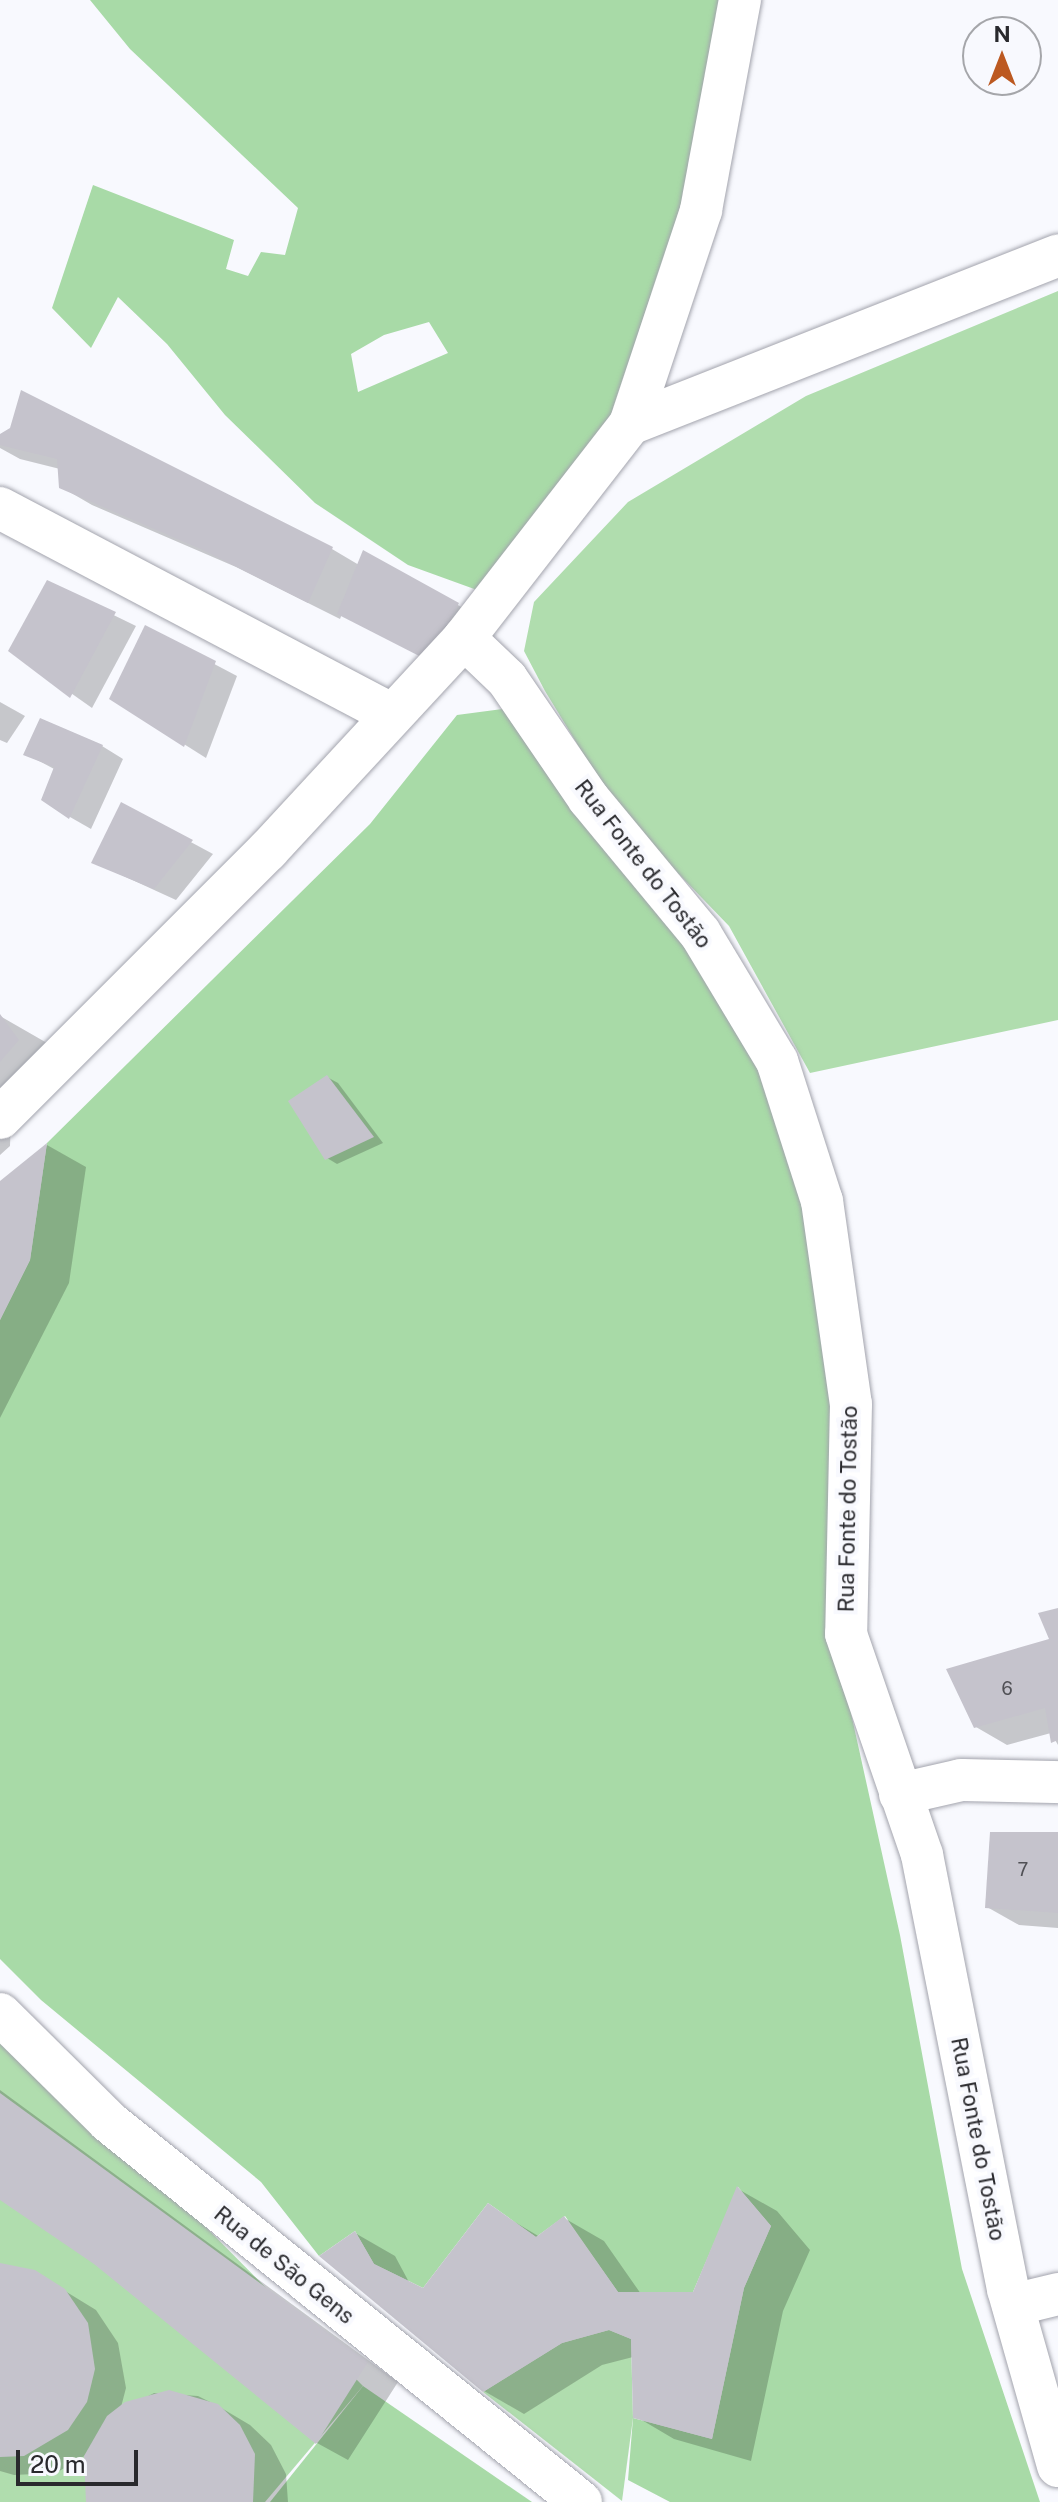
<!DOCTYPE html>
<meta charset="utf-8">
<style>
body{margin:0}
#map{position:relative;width:1058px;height:2502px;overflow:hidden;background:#f8f9fe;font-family:"Public Sans",sans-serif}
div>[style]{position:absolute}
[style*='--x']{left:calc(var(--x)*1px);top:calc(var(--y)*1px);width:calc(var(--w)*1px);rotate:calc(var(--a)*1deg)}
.green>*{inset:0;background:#b0ddae}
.forest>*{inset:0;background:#a8daa7}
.shadow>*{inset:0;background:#0003}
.building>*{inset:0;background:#c5c3cc}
.roads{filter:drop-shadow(0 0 2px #a3a4ad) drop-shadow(0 0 2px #a3a4ad)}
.minor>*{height:42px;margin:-21px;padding:0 21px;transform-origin:21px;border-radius:21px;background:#fff}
span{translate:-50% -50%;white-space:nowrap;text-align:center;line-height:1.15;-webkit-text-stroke:8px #f8f9fe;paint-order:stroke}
.number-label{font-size:18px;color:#505055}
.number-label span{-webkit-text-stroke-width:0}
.street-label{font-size:22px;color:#29292d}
.north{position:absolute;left:962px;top:16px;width:80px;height:80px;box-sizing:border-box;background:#f8f9fe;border:2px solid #a5a6aa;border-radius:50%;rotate:0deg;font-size:22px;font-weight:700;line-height:32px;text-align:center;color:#29292d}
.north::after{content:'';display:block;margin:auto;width:28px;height:36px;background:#bc5921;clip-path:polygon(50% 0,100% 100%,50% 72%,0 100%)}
.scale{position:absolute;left:16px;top:2450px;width:122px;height:36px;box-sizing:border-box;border:4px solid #29292d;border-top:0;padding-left:10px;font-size:24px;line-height:28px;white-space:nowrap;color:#29292d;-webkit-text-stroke:6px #f8f9fe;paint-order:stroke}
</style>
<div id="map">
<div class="green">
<div style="clip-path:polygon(1058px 291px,1058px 1020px,810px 1073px,729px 926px,618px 811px,545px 691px,524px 651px,534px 602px,628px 502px,806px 396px)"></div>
<div style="clip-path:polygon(0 2019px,363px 2386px,265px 2502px,0 2502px)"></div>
<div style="clip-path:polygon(609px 2330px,631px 2339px,633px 2418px,622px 2501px,483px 2392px,562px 2343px)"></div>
</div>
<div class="forest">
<div style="clip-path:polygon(evenodd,90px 0,725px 0,690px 199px,614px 420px,477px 590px,408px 565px,315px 503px,225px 415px,167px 344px,118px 297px,91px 348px,52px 308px,93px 185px,234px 240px,226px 269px,248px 276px,261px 252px,285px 255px,298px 208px,130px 49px,90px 0,429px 322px,448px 353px,358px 392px,351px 354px,384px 335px,429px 322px)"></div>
<div style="clip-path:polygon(525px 706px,700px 933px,822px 1201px,845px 1686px,900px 1935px,962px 2269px,1040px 2502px,670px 2502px,628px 2480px,633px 2418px,712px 2439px,744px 2288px,771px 2226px,738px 2187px,693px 2292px,618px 2292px,565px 2216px,536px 2237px,488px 2203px,423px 2288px,374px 2264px,355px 2231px,319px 2256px,261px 2182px,41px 2000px,0 1959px,0 1320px,30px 1260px,47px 1143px,370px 824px,457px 715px)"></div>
<div style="clip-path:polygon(363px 2386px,532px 2502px,270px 2502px)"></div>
</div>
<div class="shadow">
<div style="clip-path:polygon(0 436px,332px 549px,359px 565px,364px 552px,479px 617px,451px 671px,342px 614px,340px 619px,236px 567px,92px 505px,61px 487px,60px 469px,20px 459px,0 448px)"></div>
<div style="clip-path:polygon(48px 583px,136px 626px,92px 708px,10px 650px)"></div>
<div style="clip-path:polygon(146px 628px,237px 676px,206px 758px,111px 698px)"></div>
<div style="clip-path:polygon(0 702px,25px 716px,7px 743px,0 740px)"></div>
<div style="clip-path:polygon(102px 746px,123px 759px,91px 829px,70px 817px,56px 770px,26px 754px)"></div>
<div style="clip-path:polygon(122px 805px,213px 854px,176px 900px,93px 862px)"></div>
<div style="clip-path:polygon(0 1016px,47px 1043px,11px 1119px,10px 1146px,0 1155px)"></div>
<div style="clip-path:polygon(327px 1077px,338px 1083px,383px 1143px,337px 1164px,327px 1158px)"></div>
<div style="clip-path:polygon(47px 1145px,86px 1167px,69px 1283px,0 1418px,0 1183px)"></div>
<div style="clip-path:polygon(1058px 1610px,1058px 1745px,1051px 1733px,1007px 1745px,976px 1727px,1052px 1640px)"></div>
<div style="clip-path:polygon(1058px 1834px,1058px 1928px,1019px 1925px,987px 1907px)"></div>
<div style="clip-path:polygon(0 2090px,398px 2382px,348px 2460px,317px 2443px,96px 2263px,0 2198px)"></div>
<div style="clip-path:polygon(738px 2189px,777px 2211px,810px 2250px,783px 2311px,751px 2461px,674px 2439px,635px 2416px,633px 2357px,602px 2365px,524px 2414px,484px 2391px,322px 2256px,355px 2233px,395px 2256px,410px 2284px,424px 2291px,488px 2206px,540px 2237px,564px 2218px,604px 2241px,641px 2294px,694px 2294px)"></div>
<div style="clip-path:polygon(0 2265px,34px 2272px,96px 2310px,118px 2343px,126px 2388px,120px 2411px,154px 2393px,198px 2396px,218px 2406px,250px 2425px,271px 2445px,286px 2474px,288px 2502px,88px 2502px,86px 2455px,56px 2473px,14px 2475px,0 2471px)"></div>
</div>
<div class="building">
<div style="clip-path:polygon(21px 390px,333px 547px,308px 603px,203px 550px,59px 488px,57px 459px,0 445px,0 434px,10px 428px)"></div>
<div style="clip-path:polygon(363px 550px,459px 603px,429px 661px,337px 614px)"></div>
<div style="clip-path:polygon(47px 580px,116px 612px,70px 698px,8px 651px)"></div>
<div style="clip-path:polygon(145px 625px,216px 661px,184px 747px,109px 699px)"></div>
<div style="clip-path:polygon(40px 718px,103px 745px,69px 819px,41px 800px,54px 767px,23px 755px)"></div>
<div style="clip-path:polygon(121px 802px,193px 840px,154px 889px,91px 863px)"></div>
<div style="clip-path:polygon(0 1014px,19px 1040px,0 1062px)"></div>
<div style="clip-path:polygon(327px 1075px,374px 1137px,325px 1160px,288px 1101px)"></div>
<div style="clip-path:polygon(47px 1143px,30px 1260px,0 1320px,0 1181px)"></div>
<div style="clip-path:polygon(1058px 1608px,1058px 1740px,1051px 1743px,1045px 1708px,974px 1728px,946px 1669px,1049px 1639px,1038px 1613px)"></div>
<div style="clip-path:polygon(990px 1832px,1058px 1832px,1058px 1913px,985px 1908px)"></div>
<div style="clip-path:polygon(0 2093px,368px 2362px,316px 2444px,94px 2264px,0 2200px)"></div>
<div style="clip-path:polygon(737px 2186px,771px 2226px,744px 2288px,712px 2439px,633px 2418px,631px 2339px,609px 2330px,562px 2343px,483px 2392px,319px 2256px,355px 2231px,374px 2264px,423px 2288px,488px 2203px,536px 2237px,564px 2216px,618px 2292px,693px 2292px)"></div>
<div style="clip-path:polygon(0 2263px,35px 2270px,65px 2289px,88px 2323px,95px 2369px,87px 2402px,68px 2430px,24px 2456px,0 2457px)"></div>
<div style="clip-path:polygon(169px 2390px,218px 2404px,240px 2425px,255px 2454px,253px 2502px,86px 2502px,84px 2456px,107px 2416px,125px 2402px)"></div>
</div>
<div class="roads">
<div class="minor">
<div style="--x:630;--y:424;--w:225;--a:-71.6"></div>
<div style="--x:701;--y:210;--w:214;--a:-79.5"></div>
<div style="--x:0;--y:508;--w:443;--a:27.8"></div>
<div style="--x:464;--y:638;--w:59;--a:43.6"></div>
<div style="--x:507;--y:679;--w:145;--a:55.7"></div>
<div style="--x:589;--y:799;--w:174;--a:50.4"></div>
<div style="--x:700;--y:933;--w:149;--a:59"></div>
<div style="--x:777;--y:1061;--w:147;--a:72.2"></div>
<div style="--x:822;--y:1201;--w:205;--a:81.9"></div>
<div style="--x:851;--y:1404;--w:230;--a:91.2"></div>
<div style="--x:846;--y:1634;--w:234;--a:71"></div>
<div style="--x:922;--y:1855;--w:442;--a:78.8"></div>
<div style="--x:1008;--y:2289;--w:184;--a:74.2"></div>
<div style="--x:0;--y:1118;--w:379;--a:-45"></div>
<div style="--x:268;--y:850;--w:289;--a:-47.2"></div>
<div style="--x:464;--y:638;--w:271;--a:-52.2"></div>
<div style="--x:630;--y:424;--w:460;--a:-21.5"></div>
<div style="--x:900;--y:1794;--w:63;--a:-12.9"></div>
<div style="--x:961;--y:1780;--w:97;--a:1.2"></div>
<div style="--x:0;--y:2014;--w:153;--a:44.7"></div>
<div style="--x:109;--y:2122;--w:606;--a:38.84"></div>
<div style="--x:1013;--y:2305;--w:46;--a:-13.7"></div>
</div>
</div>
<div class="number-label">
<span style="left:1007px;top:1689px">6</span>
<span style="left:1023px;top:1870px">7</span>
</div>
<div class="street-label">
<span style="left:643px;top:864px;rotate:52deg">Rua Fonte do Tostão</span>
<span style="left:848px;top:1509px;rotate:-89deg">Rua Fonte do Tostão</span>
<span style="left:978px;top:2139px;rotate:79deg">Rua Fonte do Tostão</span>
<span style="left:284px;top:2265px;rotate:39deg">Rua de São Gens</span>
</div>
<div class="north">N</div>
<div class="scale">20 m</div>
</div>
